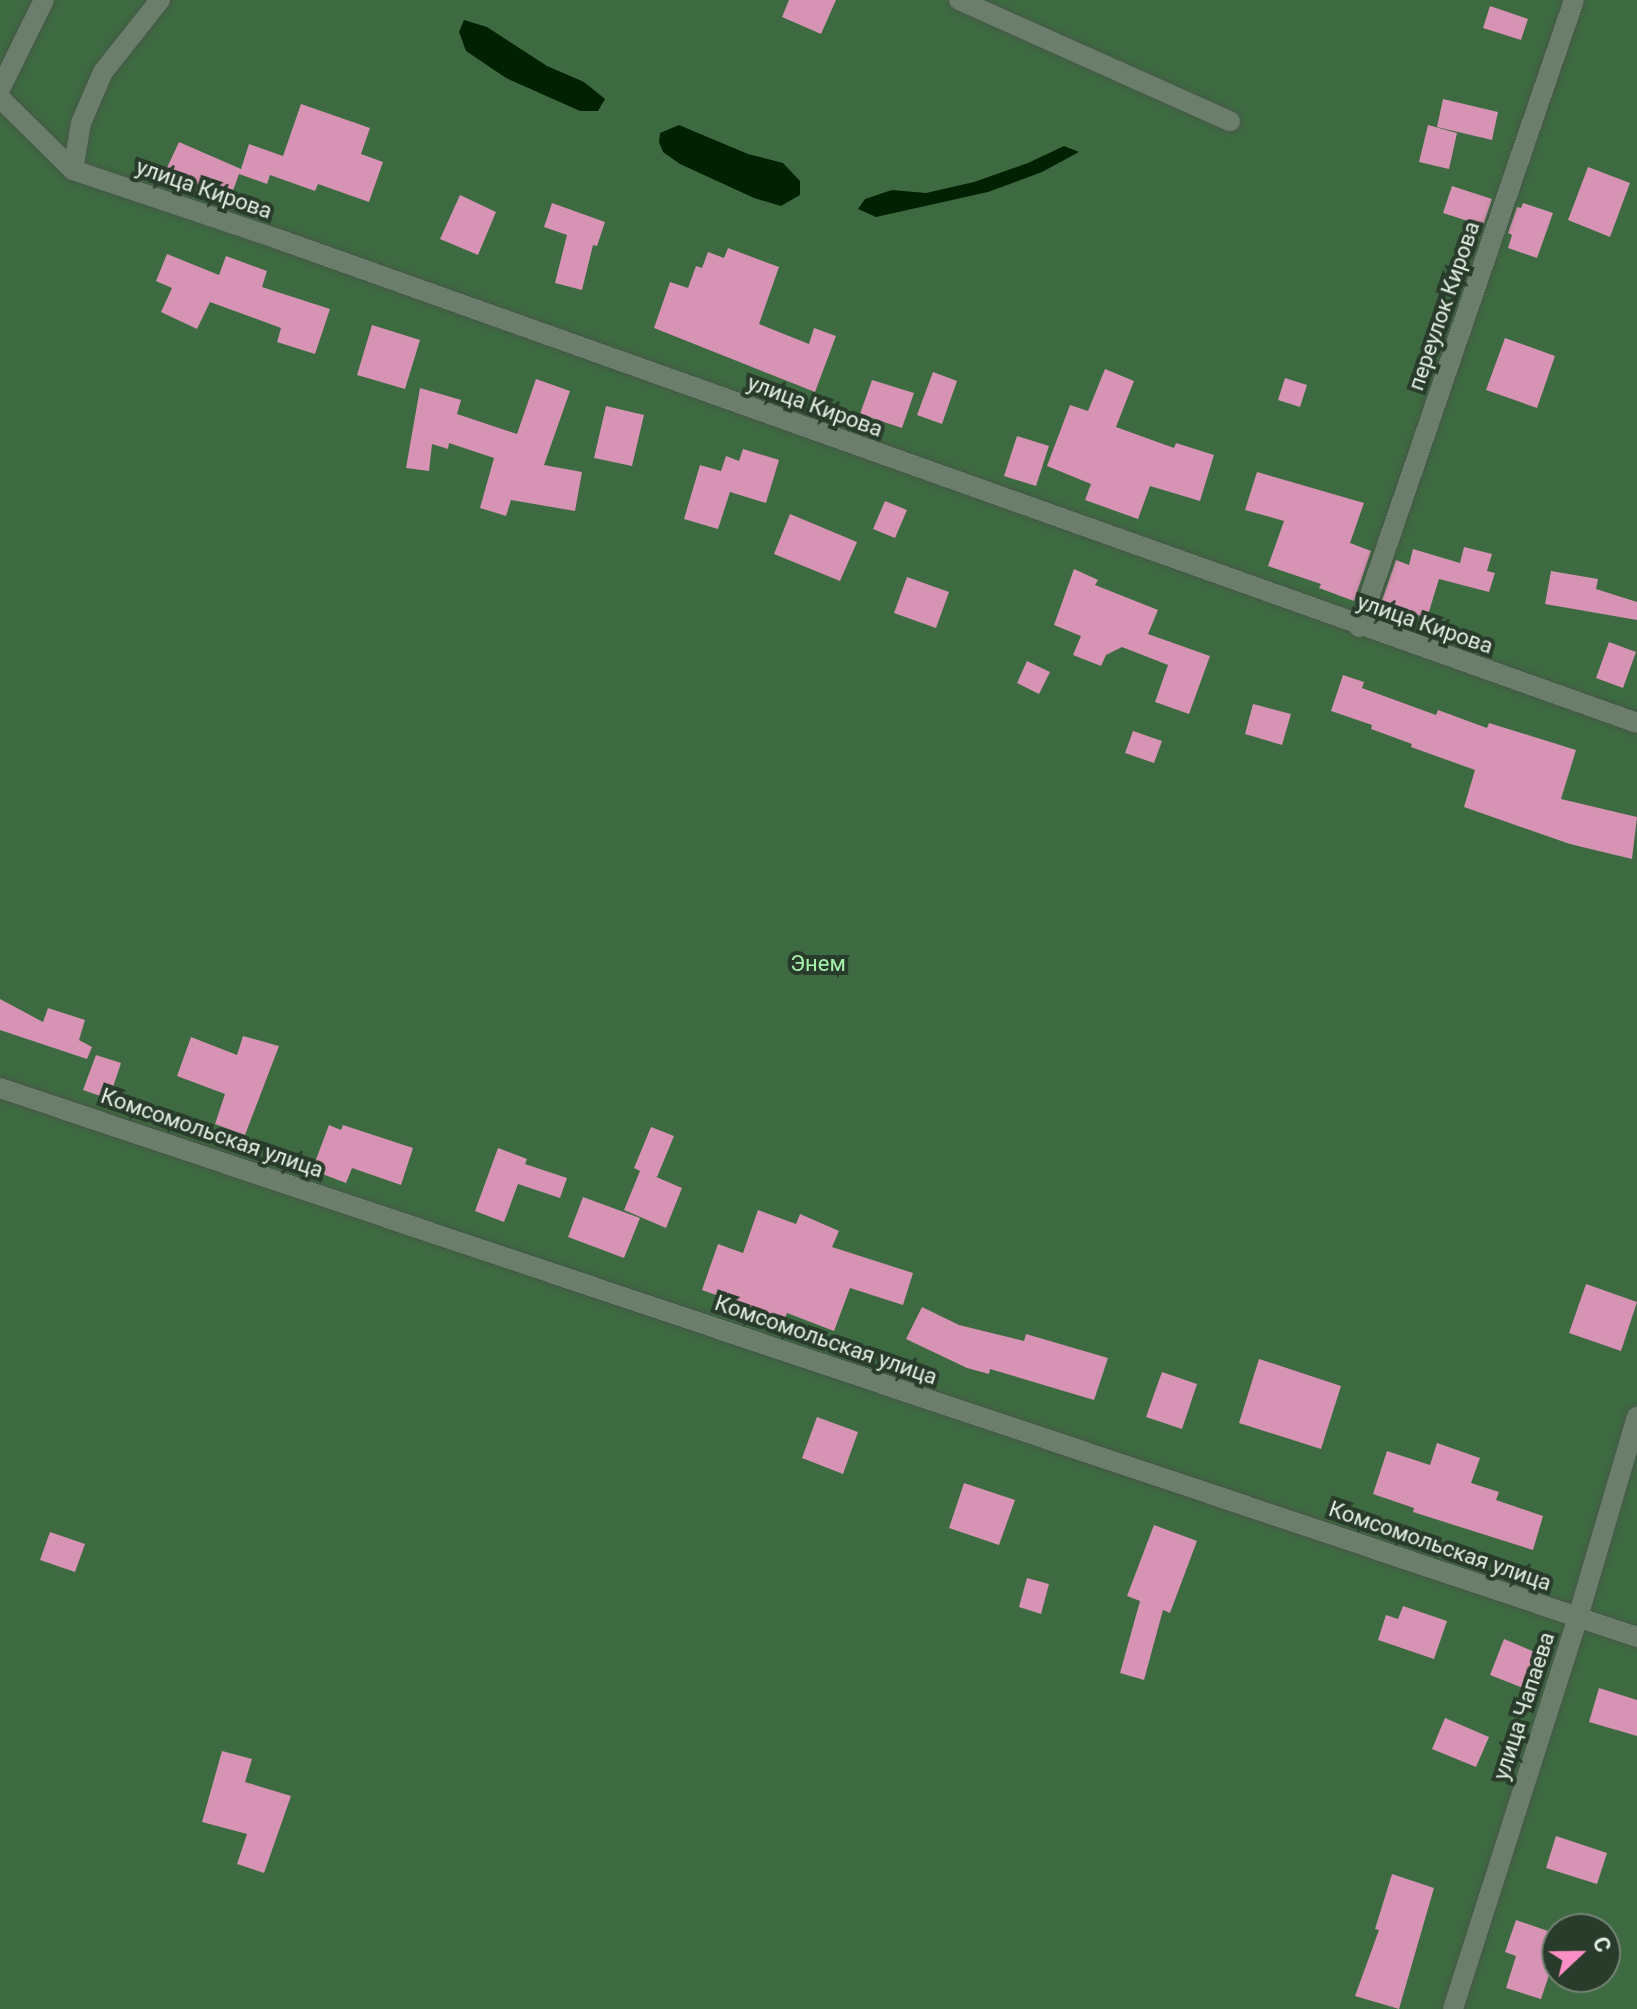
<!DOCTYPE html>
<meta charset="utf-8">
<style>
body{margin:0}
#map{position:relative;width:1637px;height:2009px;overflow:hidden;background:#293b2a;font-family:Roboto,sans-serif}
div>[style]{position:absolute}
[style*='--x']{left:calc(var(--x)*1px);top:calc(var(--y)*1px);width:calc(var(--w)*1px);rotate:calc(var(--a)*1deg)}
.green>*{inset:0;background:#3d6a41}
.water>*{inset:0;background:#002203}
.building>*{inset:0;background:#d693b3}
.roads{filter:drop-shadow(0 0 2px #475748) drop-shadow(0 0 2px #475748)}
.minor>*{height:20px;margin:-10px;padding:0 10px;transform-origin:10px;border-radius:10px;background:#6a7e6b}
span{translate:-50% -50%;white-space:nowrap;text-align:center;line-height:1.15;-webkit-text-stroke:8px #293b2a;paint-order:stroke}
.street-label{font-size:22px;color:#e2ede2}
.park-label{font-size:22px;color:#a6f1ac}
.north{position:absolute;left:1541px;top:1913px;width:80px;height:80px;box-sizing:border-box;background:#293b2a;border:2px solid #738274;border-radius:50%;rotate:68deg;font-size:22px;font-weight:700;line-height:32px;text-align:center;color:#e2ede2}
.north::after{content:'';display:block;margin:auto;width:28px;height:36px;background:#fb8fc5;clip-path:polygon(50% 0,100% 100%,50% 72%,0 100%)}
</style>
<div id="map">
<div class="green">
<div style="clip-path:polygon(evenodd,0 0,1637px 0,1637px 2009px,0 2009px,0 0,1557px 1929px,1605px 1929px,1605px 1977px,1557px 1977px,1557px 1929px)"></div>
</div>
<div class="water">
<div style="clip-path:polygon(464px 20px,487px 27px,547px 66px,584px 82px,605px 99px,598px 111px,580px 111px,506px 78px,466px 51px,459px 32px)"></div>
<div style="clip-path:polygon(679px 125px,748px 154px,783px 163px,800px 181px,800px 195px,781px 206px,754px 198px,680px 164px,663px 152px,659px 142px,660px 133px)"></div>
<div style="clip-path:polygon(1064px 146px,1079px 152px,1042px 172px,988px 192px,876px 217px,858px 209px,865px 199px,892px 190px,926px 193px,974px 182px,1028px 163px)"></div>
</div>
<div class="building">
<div style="clip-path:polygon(789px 0,836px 0,821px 34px,782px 17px)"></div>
<div style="clip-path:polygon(1490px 6px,1528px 19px,1521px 40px,1483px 28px)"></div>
<div style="clip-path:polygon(1443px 99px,1498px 112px,1492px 140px,1437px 127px)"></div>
<div style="clip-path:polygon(301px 104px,370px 128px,361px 154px,383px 162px,369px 202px,318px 184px,315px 191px,270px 175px,267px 184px,239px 174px,231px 196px,165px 172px,179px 142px,241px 169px,249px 144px,283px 156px)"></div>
<div style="clip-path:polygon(1428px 125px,1457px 133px,1449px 169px,1419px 162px)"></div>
<div style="clip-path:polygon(1588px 167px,1630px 183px,1610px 237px,1568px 220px)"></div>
<div style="clip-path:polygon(1452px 186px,1492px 199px,1483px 226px,1443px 213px)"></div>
<div style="clip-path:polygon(460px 195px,496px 212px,478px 255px,440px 239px)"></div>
<div style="clip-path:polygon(552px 203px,605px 222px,597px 246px,593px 245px,582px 290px,555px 283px,567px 235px,544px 227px)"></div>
<div style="clip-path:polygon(1523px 203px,1553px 213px,1537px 258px,1508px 248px,1512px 235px,1508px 233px,1517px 207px,1521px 208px)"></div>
<div style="clip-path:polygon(728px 248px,779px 267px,759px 324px,809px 344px,814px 328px,836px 336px,815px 392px,654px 328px,670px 282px,688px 288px,696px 266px,702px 268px,708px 252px,724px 258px)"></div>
<div style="clip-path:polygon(167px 254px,219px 275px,226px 256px,267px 271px,262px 287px,330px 309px,315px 354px,277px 342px,281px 328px,210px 302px,197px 329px,161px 312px,172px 288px,156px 281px)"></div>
<div style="clip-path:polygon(372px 325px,420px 340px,405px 389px,357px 375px)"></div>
<div style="clip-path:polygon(1505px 338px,1555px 356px,1537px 408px,1486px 390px)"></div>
<div style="clip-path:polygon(1105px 369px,1134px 381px,1116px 427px,1174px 448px,1176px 443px,1214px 455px,1200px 501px,1150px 486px,1138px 519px,1085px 500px,1091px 484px,1047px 466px,1070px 405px,1088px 411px)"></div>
<div style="clip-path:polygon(933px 372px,957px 381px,942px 424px,917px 415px)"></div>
<div style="clip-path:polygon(1285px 378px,1307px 385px,1300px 407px,1278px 400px)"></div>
<div style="clip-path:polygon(536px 379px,570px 391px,544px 465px,582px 472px,575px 511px,511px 500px,506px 516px,480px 508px,494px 458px,449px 443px,448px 449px,432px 444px,429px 471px,406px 468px,420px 388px,461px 400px,457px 414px,517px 434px)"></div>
<div style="clip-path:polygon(872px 380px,914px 393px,902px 428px,860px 414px)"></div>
<div style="clip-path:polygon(606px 406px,644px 415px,632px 466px,594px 458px)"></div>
<div style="clip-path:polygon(1017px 436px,1049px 446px,1036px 486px,1004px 476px)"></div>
<div style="clip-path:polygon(743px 449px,779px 460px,766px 503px,730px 492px,718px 529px,684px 519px,700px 465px,721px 471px,726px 456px,739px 461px)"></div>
<div style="clip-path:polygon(1257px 472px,1364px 503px,1350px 543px,1371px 551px,1354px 601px,1319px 588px,1321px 584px,1268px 566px,1284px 521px,1245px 510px)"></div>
<div style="clip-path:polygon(885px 501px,907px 510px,895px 538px,873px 529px)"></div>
<div style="clip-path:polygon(790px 514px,857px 542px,840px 581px,774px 554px)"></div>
<div style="clip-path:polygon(1464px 547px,1492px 554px,1487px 571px,1495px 573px,1489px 592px,1439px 579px,1427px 618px,1381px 603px,1396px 560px,1409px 565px,1413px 549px,1460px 563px)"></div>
<div style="clip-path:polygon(1074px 569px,1098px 580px,1095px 585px,1158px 610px,1148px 634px,1210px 656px,1189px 714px,1155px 702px,1168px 665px,1122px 647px,1106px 655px,1101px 666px,1073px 655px,1081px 636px,1054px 625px)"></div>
<div style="clip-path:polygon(1551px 571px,1598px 579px,1596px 589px,1637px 602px,1637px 620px,1545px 604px)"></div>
<div style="clip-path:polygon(907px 577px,949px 592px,936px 628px,894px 613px)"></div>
<div style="clip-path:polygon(1609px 642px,1636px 652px,1623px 688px,1596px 678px)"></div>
<div style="clip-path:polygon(1027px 661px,1050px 672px,1039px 694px,1017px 683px)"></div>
<div style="clip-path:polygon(1343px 675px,1364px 682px,1362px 688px,1436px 715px,1438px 710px,1487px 728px,1489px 723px,1576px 750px,1561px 799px,1637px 817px,1632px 859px,1570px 844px,1464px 807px,1475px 770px,1411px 747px,1412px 744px,1371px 729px,1372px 725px,1331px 711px)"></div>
<div style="clip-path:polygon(1253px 704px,1291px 714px,1282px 745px,1245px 734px)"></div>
<div style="clip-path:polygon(1133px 731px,1162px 741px,1154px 763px,1125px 753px)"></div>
<div style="clip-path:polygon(0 999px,43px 1022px,48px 1008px,85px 1020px,79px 1040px,92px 1047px,87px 1059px,0 1030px)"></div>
<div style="clip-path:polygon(243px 1036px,279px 1046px,245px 1135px,215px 1124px,225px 1094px,177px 1076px,191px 1037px,237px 1055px)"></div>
<div style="clip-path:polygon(96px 1055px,121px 1063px,109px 1099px,83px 1090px)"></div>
<div style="clip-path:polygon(329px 1125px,341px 1130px,343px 1125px,413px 1148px,401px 1185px,352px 1168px,346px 1183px,312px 1170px)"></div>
<div style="clip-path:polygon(651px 1127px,674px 1136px,657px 1177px,654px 1176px,682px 1188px,666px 1228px,624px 1210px,640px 1171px,634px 1168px)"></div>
<div style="clip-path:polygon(498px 1148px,527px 1159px,525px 1164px,567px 1178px,560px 1198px,518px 1184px,504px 1222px,475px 1211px)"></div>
<div style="clip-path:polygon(583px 1197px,640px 1218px,624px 1258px,568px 1237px)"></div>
<div style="clip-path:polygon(758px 1210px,796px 1224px,800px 1214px,839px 1231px,832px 1247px,913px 1273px,903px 1305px,850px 1288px,834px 1331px,787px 1313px,782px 1326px,753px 1316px,755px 1309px,702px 1290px,718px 1244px,743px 1253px)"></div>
<div style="clip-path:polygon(1586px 1284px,1637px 1302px,1621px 1351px,1569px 1333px)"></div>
<div style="clip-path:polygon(922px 1307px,959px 1325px,1024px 1341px,1026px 1334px,1108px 1358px,1094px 1400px,990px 1369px,989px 1374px,967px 1368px,906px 1339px)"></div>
<div style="clip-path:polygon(1259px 1359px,1341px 1386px,1321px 1449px,1239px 1423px)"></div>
<div style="clip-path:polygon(1162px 1372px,1197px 1384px,1182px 1429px,1146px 1417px)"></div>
<div style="clip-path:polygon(817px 1417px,858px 1432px,843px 1474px,802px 1458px)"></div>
<div style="clip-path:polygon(1437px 1443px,1480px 1458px,1471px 1483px,1499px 1492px,1496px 1500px,1543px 1516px,1533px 1550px,1413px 1512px,1414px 1508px,1373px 1494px,1387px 1451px,1430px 1465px)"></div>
<div style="clip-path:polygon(964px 1483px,1015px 1500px,999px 1545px,949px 1528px)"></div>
<div style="clip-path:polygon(1154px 1525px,1197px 1541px,1170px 1613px,1163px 1610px,1144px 1680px,1120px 1673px,1140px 1601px,1127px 1596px)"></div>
<div style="clip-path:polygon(50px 1532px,85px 1544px,75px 1572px,40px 1560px)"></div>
<div style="clip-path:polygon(1027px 1578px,1049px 1584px,1041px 1614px,1019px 1607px)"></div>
<div style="clip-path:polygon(1403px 1606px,1447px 1621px,1434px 1659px,1378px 1640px,1386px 1615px,1398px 1619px)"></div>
<div style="clip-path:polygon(1504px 1639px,1537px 1653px,1523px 1688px,1490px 1675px)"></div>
<div style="clip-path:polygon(1599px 1688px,1637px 1700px,1637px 1736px,1589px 1722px)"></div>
<div style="clip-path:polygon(1445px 1718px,1489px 1737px,1476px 1767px,1432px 1749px)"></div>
<div style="clip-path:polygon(222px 1751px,252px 1759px,245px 1782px,291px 1796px,264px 1873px,237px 1864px,247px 1834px,202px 1822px)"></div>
<div style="clip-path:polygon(1556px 1836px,1607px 1853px,1597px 1884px,1546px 1868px)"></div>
<div style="clip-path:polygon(1392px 1874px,1434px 1888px,1399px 2009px,1355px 1996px,1379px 1930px,1375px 1929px)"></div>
<div style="clip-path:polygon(1516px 1920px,1557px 1934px,1557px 1968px,1552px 1966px,1541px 1999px,1506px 1988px,1516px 1956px,1505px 1952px)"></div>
</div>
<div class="roads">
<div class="minor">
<div style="--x:959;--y:0;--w:297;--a:24.1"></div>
<div style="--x:0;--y:89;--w:99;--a:-63.7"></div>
<div style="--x:0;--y:98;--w:103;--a:44.6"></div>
<div style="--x:73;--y:170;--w:216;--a:18.6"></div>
<div style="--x:278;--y:239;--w:1443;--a:19.6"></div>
<div style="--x:73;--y:170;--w:48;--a:-80.3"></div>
<div style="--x:81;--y:123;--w:56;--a:-66.7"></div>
<div style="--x:103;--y:72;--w:92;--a:-51.6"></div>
<div style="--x:1359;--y:627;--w:663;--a:-71.07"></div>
<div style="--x:0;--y:1088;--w:1727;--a:18.54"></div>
<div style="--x:1453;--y:2009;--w:411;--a:-72.3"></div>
<div style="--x:1578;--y:1617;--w:209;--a:-73.6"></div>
</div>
</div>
<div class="street-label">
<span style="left:204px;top:189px;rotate:19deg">улица Кирова</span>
<span style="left:1444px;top:306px;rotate:-71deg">переулок Кирова</span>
<span style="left:815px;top:406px;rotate:20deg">улица Кирова</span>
<span style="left:1425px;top:624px;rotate:19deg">улица Кирова</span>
<span style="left:212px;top:1133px;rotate:19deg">Комсомольская улица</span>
<span style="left:826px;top:1340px;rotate:19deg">Комсомольская улица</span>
<span style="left:1440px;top:1546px;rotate:19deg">Комсомольская улица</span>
<span style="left:1524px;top:1706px;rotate:-72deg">улица Чапаева</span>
</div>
<div class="park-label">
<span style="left:818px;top:964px">Энем</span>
</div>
<div class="north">С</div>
</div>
